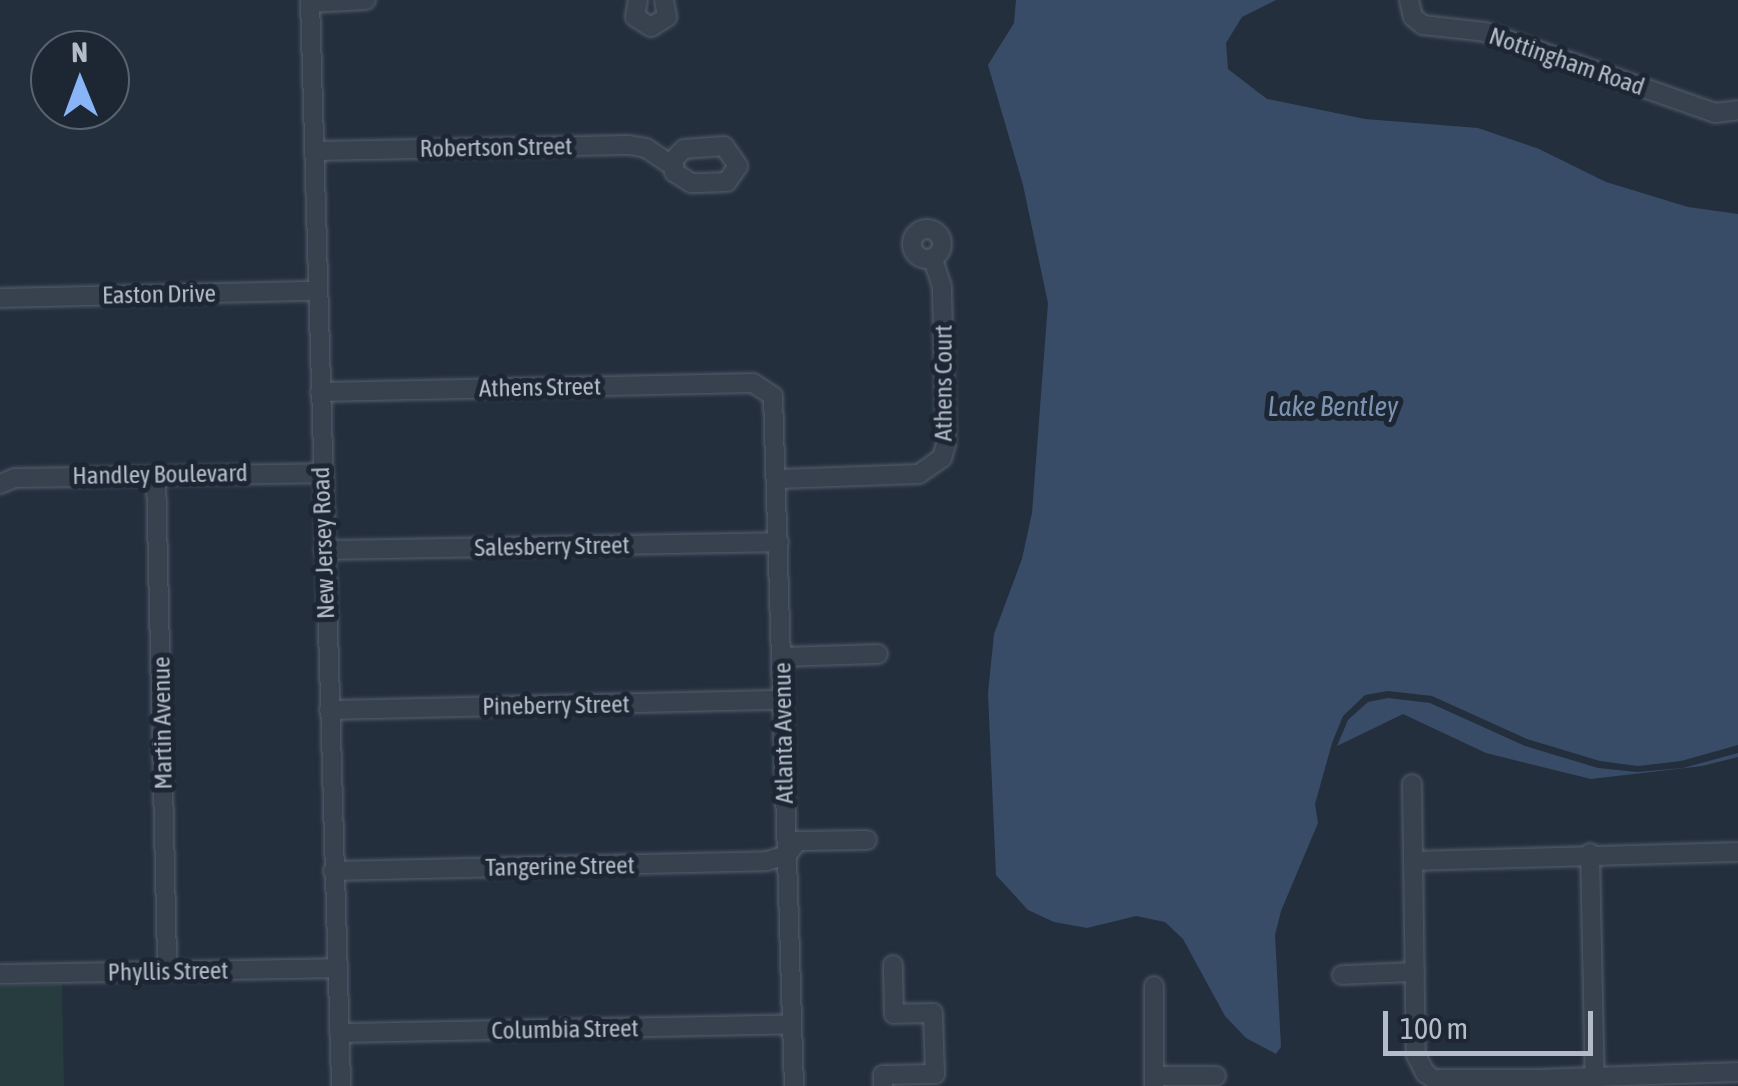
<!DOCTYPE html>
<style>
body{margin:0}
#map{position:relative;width:1738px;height:1086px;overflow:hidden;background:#242f3e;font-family:"Asap Condensed",sans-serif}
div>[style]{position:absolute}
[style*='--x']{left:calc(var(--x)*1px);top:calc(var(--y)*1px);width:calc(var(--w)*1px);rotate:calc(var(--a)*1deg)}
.green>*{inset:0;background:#263c3f}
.water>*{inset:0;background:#394c67}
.roads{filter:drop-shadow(0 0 2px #565f6c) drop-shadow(0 0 2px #565f6c)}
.minor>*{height:18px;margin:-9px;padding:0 9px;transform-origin:9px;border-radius:9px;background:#38414e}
.minor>.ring{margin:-9px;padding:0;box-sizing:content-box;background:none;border:18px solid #38414e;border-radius:50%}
span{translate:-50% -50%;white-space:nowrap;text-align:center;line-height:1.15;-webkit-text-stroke:10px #1d2633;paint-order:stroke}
.street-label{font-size:25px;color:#b4bcc9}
.water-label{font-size:28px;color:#7c92b1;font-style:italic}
.north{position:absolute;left:30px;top:30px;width:100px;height:100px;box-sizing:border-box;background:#1d2633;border:2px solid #59626f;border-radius:50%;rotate:359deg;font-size:28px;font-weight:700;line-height:40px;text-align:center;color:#b4bcc9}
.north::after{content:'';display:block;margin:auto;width:35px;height:45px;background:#8ab4f8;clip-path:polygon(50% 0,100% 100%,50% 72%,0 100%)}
.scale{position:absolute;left:1383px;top:1011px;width:210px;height:45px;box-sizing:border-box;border:5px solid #b4bcc9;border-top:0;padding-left:12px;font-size:30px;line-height:35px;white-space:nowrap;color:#b4bcc9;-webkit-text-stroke:8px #1d2633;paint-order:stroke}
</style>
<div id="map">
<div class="green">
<div style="clip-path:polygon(62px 984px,64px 1086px,0 1086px,0 986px)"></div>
</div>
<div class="water">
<div style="clip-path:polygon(1016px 0,1276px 0,1242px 17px,1226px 43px,1228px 69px,1267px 99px,1365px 119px,1478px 128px,1539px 149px,1606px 182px,1688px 207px,1738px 214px,1738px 745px,1681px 761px,1638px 766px,1600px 761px,1527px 739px,1432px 696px,1388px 691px,1365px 695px,1343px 716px,1332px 743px,1315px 804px,1318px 823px,1281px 911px,1275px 935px,1281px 1047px,1276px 1054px,1246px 1038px,1225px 1016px,1183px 939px,1165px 922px,1136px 916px,1087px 928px,1054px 922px,1028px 910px,996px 875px,988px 693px,994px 634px,1022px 559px,1032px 513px,1048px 303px,1023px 185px,988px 65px,1014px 23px)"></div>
<div style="clip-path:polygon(1388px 698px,1430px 703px,1525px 746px,1598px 768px,1637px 772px,1683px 768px,1738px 753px,1738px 757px,1702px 766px,1591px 779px,1486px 753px,1403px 714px,1337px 746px,1348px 720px,1368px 702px)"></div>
</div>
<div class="roads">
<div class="minor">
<div style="--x:310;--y:0;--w:1086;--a:88.36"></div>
<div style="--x:638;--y:0;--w:17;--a:100"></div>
<div style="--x:635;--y:17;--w:19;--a:32"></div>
<div style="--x:651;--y:27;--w:19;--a:-32"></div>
<div style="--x:667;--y:17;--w:17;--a:-100"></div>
<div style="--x:1409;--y:0;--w:17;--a:77"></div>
<div style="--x:1413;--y:17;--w:13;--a:39"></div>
<div style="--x:1423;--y:25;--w:62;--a:6.4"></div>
<div style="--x:1485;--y:32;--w:244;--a:19.4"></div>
<div style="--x:1715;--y:113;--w:23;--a:-7"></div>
<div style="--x:311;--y:3;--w:55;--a:-3.1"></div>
<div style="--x:724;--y:146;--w:24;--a:55"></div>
<div style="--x:738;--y:166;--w:19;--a:125"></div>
<div style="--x:727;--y:182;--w:36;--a:178"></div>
<div style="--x:691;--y:183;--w:20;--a:-147"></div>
<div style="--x:674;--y:172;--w:13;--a:-90"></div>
<div style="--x:674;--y:159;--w:14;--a:-45"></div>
<div style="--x:684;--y:149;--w:40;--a:-4.3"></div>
<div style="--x:315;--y:151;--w:314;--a:-1.1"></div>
<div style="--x:629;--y:145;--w:17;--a:10"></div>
<div style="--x:646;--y:148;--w:32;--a:34"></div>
<div class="ring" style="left:912px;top:229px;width:12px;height:12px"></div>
<div style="--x:0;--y:298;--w:317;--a:-1.3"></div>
<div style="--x:320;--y:392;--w:433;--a:-1.2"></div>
<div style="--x:753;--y:383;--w:24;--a:33"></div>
<div style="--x:773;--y:396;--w:690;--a:88.26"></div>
<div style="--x:156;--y:475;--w:496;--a:88.7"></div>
<div style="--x:778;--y:479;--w:141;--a:-2"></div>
<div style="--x:919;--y:474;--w:28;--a:-35"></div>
<div style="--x:942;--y:458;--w:15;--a:-74"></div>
<div style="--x:946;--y:444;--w:157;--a:-91.5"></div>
<div style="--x:942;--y:287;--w:29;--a:-108"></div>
<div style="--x:0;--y:484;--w:16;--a:-22"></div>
<div style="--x:15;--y:478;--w:306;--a:-0.9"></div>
<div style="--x:324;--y:550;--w:455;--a:-1"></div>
<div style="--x:782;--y:657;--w:96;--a:-1.8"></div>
<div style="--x:329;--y:710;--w:454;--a:-1.3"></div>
<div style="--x:1412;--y:784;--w:271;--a:89.2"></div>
<div style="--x:1416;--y:1055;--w:20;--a:63"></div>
<div style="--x:1425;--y:1073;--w:11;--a:34"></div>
<div style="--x:1434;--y:1079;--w:103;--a:0"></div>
<div style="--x:1537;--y:1079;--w:201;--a:-2"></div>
<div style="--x:1590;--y:853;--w:233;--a:88.8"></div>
<div style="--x:1413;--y:861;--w:325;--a:-1.6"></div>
<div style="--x:333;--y:871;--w:434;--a:-1.3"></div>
<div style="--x:767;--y:861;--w:21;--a:-17"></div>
<div style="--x:787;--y:855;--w:18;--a:-52"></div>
<div style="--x:798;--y:841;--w:69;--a:-0.8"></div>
<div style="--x:0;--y:974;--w:337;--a:-1"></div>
<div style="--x:1342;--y:975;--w:73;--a:-2.4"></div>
<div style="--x:1154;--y:986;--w:100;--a:90"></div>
<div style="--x:339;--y:1033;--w:452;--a:-1.1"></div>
<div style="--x:1154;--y:1076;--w:62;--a:0"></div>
<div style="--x:883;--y:1086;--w:11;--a:-90"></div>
<div style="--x:883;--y:1075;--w:52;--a:-1.1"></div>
<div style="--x:935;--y:1074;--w:61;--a:-91.9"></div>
<div style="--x:933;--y:1013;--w:39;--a:179"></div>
<div style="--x:894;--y:1014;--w:49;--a:-91.2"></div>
</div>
</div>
<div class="street-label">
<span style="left:1567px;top:61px;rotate:19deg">Nottingham Road</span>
<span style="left:496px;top:147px;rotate:-1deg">Robertson Street</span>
<span style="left:159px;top:294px;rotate:-1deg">Easton Drive</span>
<span style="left:943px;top:383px;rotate:-90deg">Athens Court</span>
<span style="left:540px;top:387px;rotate:-1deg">Athens Street</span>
<span style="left:160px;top:474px;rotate:-1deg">Handley Boulevard</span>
<span style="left:323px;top:543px;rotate:-92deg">New Jersey Road</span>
<span style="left:552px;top:546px;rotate:-1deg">Salesberry Street</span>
<span style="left:556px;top:705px;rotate:-1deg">Pineberry Street</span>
<span style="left:162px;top:723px;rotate:-91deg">Martin Avenue</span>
<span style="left:783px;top:733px;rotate:-91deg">Atlanta Avenue</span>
<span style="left:560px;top:866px;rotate:-1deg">Tangerine Street</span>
<span style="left:168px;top:971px;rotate:-1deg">Phyllis Street</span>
<span style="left:565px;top:1029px;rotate:-1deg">Columbia Street</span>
</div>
<div class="water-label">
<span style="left:1333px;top:406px">Lake Bentley</span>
</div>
<div class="north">N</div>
<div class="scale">100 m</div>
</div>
